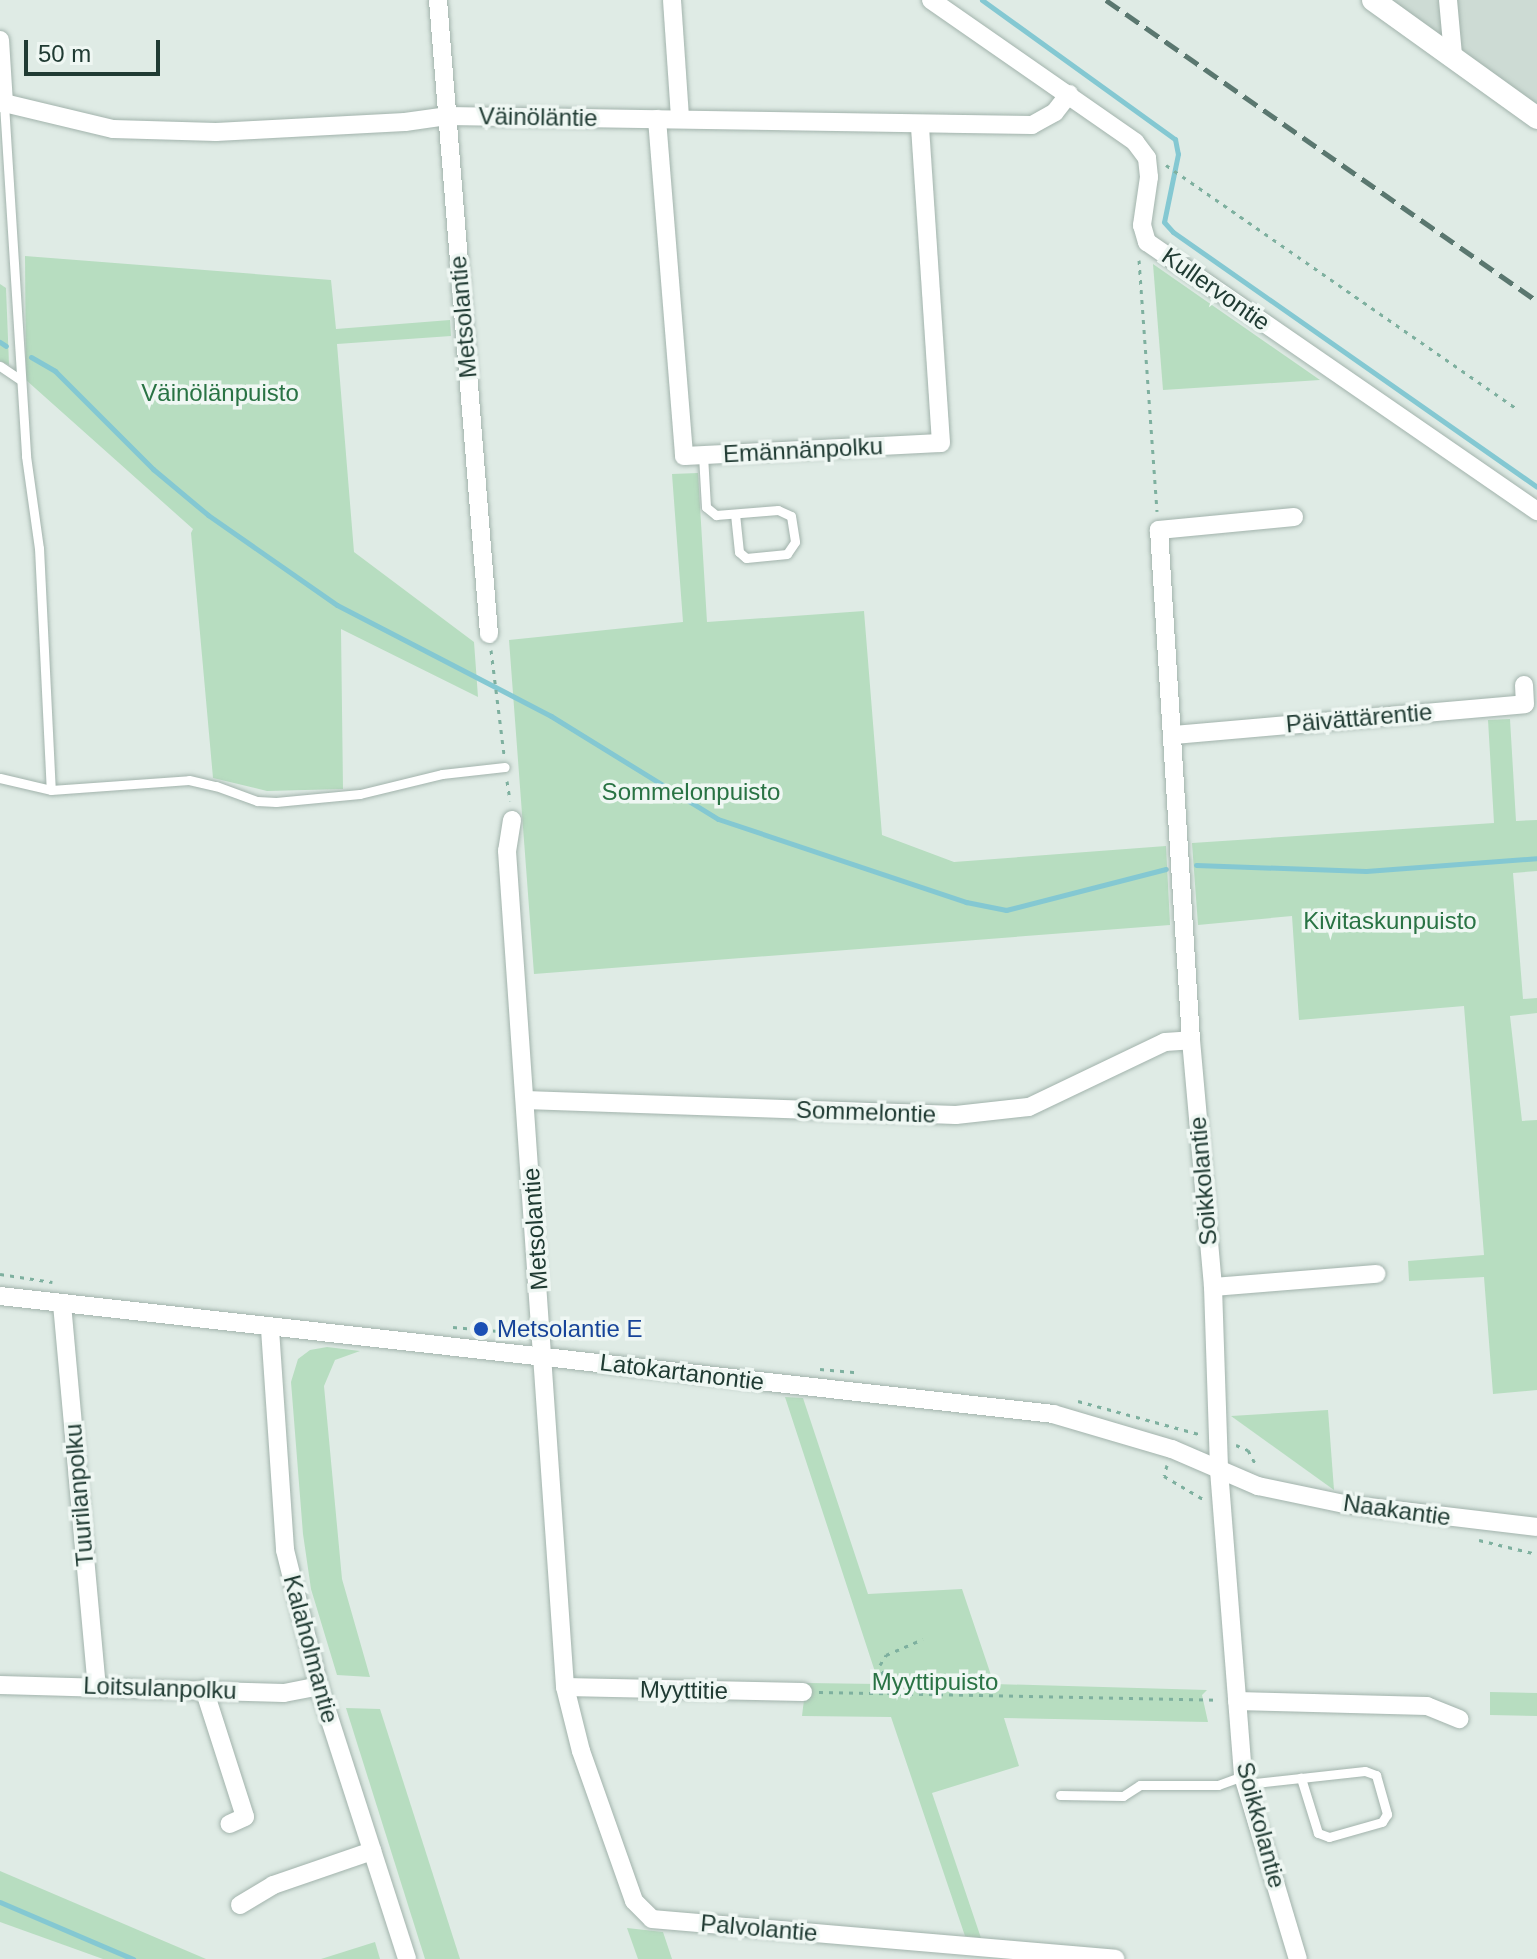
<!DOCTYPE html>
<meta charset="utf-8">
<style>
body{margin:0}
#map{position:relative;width:1537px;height:1959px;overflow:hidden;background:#dfebe5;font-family:Helvetica,sans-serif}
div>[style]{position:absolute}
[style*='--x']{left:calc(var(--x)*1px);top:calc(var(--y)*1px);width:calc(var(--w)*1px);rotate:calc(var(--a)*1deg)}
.built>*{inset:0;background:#cddbd4}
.green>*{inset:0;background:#b7ddc0}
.stream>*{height:5px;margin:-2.5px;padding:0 2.5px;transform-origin:2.5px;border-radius:2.5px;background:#84c8d2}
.path>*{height:3px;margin-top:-1.5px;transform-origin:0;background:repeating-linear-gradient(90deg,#7eb09f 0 4px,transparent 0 10px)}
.roads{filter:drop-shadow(0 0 2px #a2b3ac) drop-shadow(0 0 2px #a2b3ac)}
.service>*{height:9px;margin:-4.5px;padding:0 4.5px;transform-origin:4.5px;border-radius:4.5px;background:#fff}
.minor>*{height:18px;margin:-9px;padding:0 9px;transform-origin:9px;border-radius:9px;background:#fff}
.tertiary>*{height:22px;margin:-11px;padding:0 11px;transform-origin:11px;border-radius:11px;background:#fff}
.rail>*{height:5px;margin-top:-2.5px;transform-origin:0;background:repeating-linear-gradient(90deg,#5a776f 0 16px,transparent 0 24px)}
.dots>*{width:22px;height:22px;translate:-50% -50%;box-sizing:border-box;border:4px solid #eff7f3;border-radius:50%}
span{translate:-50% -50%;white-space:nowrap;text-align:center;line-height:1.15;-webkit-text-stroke:7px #eff7f3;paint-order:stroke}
.street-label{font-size:24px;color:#203b33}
.park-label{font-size:24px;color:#297344}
.transit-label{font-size:24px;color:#164399}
.left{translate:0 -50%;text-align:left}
.scale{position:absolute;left:24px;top:40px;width:136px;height:36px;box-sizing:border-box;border:4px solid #203b33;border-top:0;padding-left:10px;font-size:24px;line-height:28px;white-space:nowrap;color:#203b33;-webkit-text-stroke:6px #eff7f3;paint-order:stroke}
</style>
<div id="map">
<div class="built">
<div style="clip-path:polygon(1381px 0,1537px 0,1537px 109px)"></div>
</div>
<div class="green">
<div style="clip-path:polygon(25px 256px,331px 280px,336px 329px,450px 320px,451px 336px,337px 344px,354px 552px,474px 642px,478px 697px,341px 629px,343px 789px,267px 791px,213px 778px,191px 533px,193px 529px,26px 380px)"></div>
<div style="clip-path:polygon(1153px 264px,1320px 380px,1163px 390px)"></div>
<div style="clip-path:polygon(0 284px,6px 288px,9px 365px,0 361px)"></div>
<div style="clip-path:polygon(698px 473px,707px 622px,864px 611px,882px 835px,954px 862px,1166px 846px,1170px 925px,534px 974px,509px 640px,683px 622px,672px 474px)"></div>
<div style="clip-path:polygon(1510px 719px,1516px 821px,1537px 820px,1537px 871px,1513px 873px,1523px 999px,1537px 998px,1537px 1013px,1510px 1016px,1522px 1121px,1537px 1120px,1537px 1390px,1493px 1394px,1484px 1277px,1409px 1281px,1408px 1261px,1484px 1255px,1464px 1006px,1299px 1020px,1292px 916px,1198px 925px,1192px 843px,1494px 823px,1488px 720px)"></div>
<div style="clip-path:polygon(327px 1347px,360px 1351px,335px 1360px,324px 1386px,342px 1579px,370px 1677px,337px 1675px,311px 1589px,303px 1534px,291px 1382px,298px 1359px,310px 1350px)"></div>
<div style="clip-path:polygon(785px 1397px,803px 1398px,868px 1594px,962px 1589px,994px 1684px,1207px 1690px,1202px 1695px,1208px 1722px,1004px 1718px,1019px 1766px,932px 1793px,981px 1938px,965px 1936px,891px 1717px,802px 1716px,806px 1683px,879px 1684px)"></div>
<div style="clip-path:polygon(1328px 1410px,1334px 1490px,1231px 1416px)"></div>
<div style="clip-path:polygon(1490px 1692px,1537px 1693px,1537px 1716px,1490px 1715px)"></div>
<div style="clip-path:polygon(346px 1708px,380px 1709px,460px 1959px,425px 1959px)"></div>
<div style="clip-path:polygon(0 1871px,206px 1959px,103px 1959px,0 1922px)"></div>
<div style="clip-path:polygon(627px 1928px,663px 1932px,672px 1959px,638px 1959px)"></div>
<div style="clip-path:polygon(375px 1942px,380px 1959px,321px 1959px)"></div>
</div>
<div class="stream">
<div style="--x:982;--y:0;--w:238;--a:35.8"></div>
<div style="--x:1175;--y:139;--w:15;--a:79"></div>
<div style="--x:1178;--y:154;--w:69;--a:101.6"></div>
<div style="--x:1164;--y:222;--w:13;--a:48"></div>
<div style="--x:1173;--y:232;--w:444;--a:35"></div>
<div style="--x:0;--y:342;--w:7;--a:34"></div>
<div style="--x:31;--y:357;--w:28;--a:30"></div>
<div style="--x:55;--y:371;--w:139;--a:45"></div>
<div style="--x:153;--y:469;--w:72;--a:39.9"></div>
<div style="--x:208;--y:515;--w:157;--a:34.9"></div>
<div style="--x:337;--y:605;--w:241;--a:27.4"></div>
<div style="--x:551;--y:716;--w:196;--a:31.7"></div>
<div style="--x:718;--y:819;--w:262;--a:18.5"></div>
<div style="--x:966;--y:902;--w:41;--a:11.3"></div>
<div style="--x:1006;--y:910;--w:165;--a:-14.4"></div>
<div style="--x:1196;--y:865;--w:170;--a:2"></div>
<div style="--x:1366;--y:871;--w:171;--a:-4.3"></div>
<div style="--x:0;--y:1902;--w:145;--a:23.2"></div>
</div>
<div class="path">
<div style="--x:1166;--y:165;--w:425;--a:34.8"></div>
<div style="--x:1139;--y:260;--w:252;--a:85.9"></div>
<div style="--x:491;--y:650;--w:105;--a:82.9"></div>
<div style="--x:507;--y:781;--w:20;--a:81"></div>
<div style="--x:0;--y:1274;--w:53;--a:8.7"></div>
<div style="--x:453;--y:1327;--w:68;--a:5"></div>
<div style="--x:820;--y:1369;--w:36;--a:5"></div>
<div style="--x:1078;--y:1401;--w:129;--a:15.3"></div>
<div style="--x:1236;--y:1445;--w:13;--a:23"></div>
<div style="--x:1248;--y:1450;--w:19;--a:62"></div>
<div style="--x:1167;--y:1465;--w:11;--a:105"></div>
<div style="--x:1164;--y:1476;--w:45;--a:30.5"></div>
<div style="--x:1479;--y:1540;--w:60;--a:13.6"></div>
<div style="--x:819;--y:1692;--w:400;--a:1.1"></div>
<div style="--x:889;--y:1694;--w:30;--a:-107"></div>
<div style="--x:880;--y:1665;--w:12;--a:-59"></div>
<div style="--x:886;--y:1655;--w:40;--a:-23.4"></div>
</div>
<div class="roads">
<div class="service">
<div style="--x:4;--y:104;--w:353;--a:86.4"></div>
<div style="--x:26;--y:456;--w:93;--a:82"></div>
<div style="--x:39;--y:548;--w:242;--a:87.2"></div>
<div style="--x:0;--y:366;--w:25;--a:34"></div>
<div style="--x:703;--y:455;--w:52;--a:86.7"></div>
<div style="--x:706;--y:507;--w:13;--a:39"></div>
<div style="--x:716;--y:515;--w:62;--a:-4.6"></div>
<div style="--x:778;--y:510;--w:14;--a:25"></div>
<div style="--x:791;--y:516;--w:26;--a:81"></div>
<div style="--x:795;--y:542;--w:14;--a:124"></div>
<div style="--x:787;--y:554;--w:41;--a:174.4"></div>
<div style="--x:746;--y:558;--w:9;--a:-139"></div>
<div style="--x:739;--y:552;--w:38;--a:-96"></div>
<div style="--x:0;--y:778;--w:52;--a:13.2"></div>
<div style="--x:51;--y:790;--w:138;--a:-4.1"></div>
<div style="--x:189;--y:780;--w:28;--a:13"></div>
<div style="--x:216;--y:786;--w:44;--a:20.1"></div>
<div style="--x:257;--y:801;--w:19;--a:3"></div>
<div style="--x:276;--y:802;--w:84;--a:-5.4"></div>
<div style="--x:360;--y:794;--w:84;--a:-13.7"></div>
<div style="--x:442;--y:774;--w:63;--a:-6.3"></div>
<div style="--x:1246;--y:1784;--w:55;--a:-6.2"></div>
<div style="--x:1301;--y:1778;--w:64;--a:-6.2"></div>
<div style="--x:1365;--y:1771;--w:12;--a:20"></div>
<div style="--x:1376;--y:1775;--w:41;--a:74.2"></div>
<div style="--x:1387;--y:1814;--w:9;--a:122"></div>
<div style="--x:1382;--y:1822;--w:55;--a:164.2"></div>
<div style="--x:1329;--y:1837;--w:12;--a:-160"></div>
<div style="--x:1318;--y:1833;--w:58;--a:-107.2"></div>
<div style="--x:1060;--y:1795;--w:63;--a:0.9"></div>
<div style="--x:1123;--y:1796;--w:20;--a:-33"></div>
<div style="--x:1140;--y:1785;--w:78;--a:0"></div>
<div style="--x:1218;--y:1785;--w:27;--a:-20"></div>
</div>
<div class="minor">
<div style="--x:438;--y:0;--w:636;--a:85.4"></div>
<div style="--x:672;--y:0;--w:118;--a:86.1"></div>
<div style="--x:931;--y:0;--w:249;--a:34.8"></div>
<div style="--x:1135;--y:142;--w:20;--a:53"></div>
<div style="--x:1147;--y:158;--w:19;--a:84"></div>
<div style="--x:1149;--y:177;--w:49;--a:98.3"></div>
<div style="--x:1142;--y:225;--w:18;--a:74"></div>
<div style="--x:1147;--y:242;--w:474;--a:34.6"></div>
<div style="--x:1448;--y:0;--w:55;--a:84.8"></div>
<div style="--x:0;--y:40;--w:64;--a:86.4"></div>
<div style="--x:0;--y:102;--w:116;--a:13.4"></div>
<div style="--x:113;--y:129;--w:103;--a:1.7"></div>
<div style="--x:216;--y:132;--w:189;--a:-3"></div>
<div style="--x:405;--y:122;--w:42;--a:-8.1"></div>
<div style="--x:447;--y:116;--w:585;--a:0.88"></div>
<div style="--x:1032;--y:125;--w:26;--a:-29"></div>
<div style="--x:1055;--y:112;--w:23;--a:-52"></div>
<div style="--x:657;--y:119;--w:338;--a:85.4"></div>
<div style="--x:684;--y:456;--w:257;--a:-2.9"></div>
<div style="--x:941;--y:443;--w:319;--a:-93.8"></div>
<div style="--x:1294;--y:517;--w:136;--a:174.5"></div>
<div style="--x:1159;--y:530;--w:511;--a:86.41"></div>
<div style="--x:1191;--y:1040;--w:248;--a:84.9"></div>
<div style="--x:1213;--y:1287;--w:183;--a:88.1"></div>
<div style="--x:1219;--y:1470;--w:307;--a:85.5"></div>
<div style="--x:1243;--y:1776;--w:191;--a:73.3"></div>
<div style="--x:1174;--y:735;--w:352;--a:-5"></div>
<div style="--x:1525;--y:704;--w:19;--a:-93"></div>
<div style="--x:512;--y:820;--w:31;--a:99"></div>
<div style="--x:507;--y:851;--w:838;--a:86.03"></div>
<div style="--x:565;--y:1687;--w:66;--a:76"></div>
<div style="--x:581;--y:1751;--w:159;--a:70.5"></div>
<div style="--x:634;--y:1901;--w:25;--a:45"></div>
<div style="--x:652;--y:1919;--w:465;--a:4.9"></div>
<div style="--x:525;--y:1100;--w:431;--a:2"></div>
<div style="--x:956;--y:1115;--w:73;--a:-6.3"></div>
<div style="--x:1029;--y:1107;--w:151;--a:-25.5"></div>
<div style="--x:1165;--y:1042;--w:26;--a:-4"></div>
<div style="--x:1213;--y:1287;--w:164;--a:-4.6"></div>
<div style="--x:0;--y:1296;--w:1060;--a:6.39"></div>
<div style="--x:1053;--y:1414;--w:124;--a:16.4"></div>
<div style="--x:1172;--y:1449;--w:94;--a:23.3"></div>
<div style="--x:1258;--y:1486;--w:88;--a:11.8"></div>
<div style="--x:1344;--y:1504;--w:194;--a:6.8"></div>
<div style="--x:62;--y:1304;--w:384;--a:84.8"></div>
<div style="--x:270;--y:1329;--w:222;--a:86.1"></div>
<div style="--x:285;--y:1550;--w:140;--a:76"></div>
<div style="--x:319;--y:1686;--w:287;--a:72.1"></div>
<div style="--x:0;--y:1685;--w:284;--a:1.6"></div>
<div style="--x:284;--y:1693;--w:36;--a:-11"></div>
<div style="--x:565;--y:1687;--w:238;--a:1.2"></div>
<div style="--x:204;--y:1689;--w:134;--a:72.2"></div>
<div style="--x:245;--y:1817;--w:17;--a:156"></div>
<div style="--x:1237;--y:1701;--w:190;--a:1.5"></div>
<div style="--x:1427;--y:1706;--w:35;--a:22"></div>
<div style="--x:240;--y:1905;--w:39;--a:-31"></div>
<div style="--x:273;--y:1885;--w:105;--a:-19"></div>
</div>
<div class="tertiary">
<div style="--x:1373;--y:0;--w:202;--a:35.7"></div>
</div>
</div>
<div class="rail">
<div style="--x:1106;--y:0;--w:526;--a:34.93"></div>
</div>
<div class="dots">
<div style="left:481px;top:1329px;background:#1a4fb4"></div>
</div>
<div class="street-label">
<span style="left:538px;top:117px;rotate:1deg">Väinöläntie</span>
<span style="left:1216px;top:289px;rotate:35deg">Kullervontie</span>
<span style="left:463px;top:317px;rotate:-95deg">Metsolantie</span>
<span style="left:803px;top:450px;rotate:-3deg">Emännänpolku</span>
<span style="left:1359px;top:718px;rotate:-5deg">Päivättärentie</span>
<span style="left:866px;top:1112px;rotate:2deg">Sommelontie</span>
<span style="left:1203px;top:1181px;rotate:-95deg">Soikkolantie</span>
<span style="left:535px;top:1229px;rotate:-94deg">Metsolantie</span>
<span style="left:682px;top:1372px;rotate:7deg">Latokartanontie</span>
<span style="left:79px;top:1495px;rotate:-95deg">Tuurilanpolku</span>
<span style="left:1397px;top:1510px;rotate:8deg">Naakantie</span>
<span style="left:311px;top:1649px;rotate:75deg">Kalaholmantie</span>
<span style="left:160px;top:1688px;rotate:2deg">Loitsulanpolku</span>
<span style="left:684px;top:1690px;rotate:1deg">Myyttitie</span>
<span style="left:1261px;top:1825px;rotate:75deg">Soikkolantie</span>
<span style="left:759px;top:1928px;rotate:5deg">Palvolantie</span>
</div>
<div class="park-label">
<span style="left:220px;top:393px">Väinölänpuisto</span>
<span style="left:691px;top:792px">Sommelonpuisto</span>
<span style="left:1390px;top:921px">Kivitaskunpuisto</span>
<span style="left:935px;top:1682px">Myyttipuisto</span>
</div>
<div class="transit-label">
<span class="left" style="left:497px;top:1329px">Metsolantie E</span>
</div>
<div class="scale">50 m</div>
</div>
